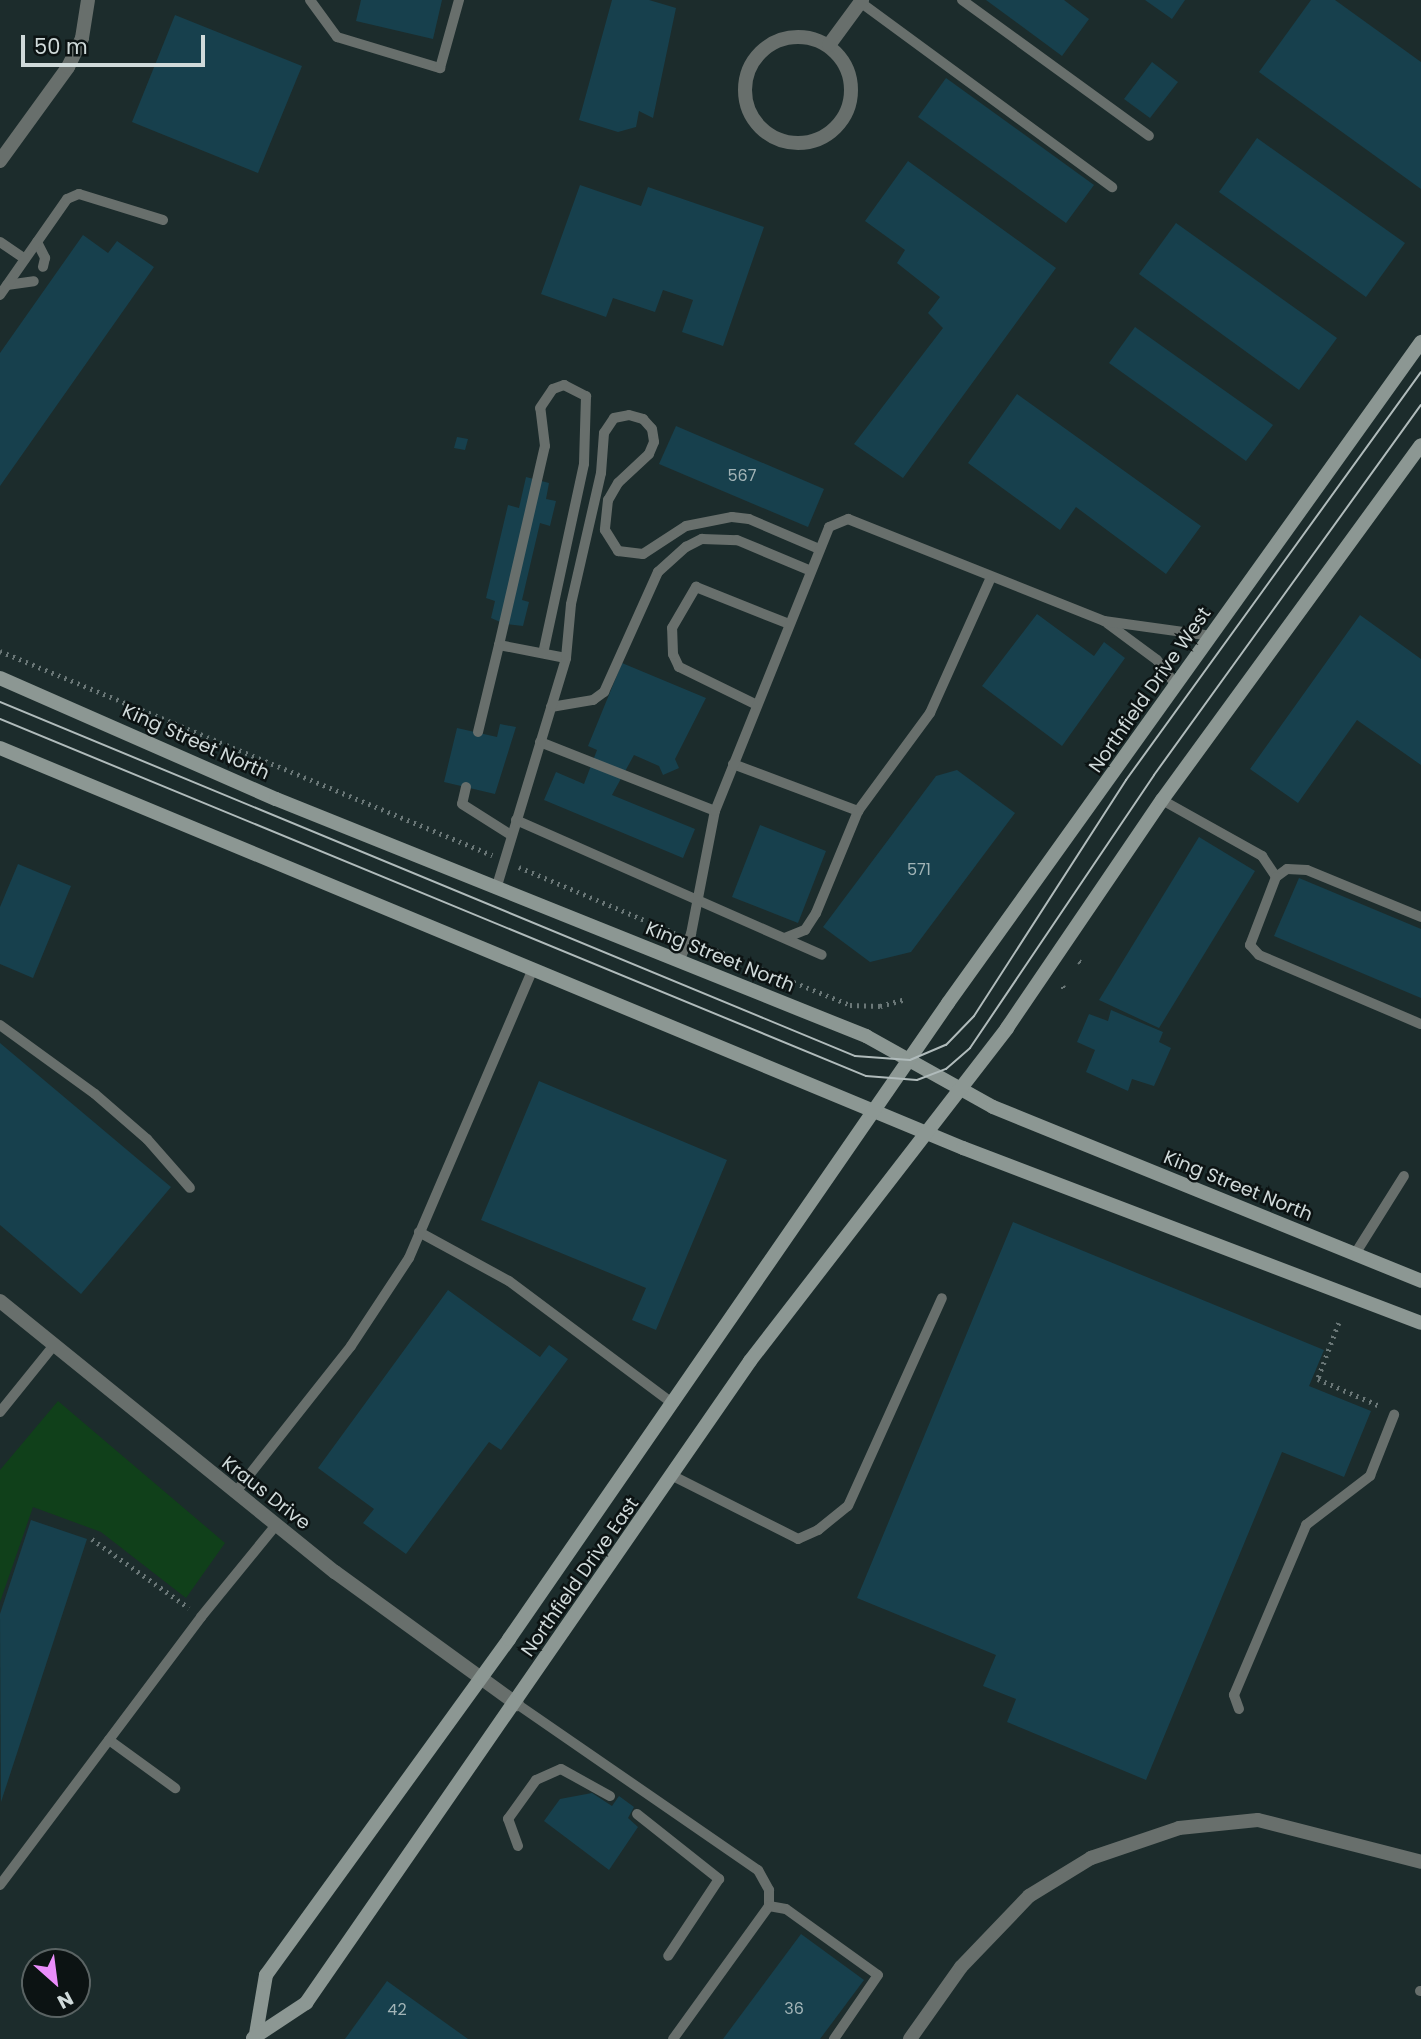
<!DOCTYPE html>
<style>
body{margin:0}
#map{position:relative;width:1421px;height:2039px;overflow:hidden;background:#1c2c2c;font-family:Poppins,sans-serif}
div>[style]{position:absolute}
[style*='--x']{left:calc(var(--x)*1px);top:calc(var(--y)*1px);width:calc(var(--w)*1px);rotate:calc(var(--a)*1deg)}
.green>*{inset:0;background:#10401a}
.building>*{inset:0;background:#17404d}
.path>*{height:4.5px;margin-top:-2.25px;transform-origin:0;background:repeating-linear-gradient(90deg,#6a7777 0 2px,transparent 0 7px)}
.service>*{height:10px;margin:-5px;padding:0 5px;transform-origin:5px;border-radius:5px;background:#686f6c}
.minor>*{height:14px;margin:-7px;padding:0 7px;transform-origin:7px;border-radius:7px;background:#686f6c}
.minor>.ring{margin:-7px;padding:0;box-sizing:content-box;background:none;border:14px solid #686f6c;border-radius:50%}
.secondary>*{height:14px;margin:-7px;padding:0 7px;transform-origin:7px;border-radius:7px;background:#8c9793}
.tram>*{height:2px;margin:-1px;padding:0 1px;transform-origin:1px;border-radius:1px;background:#b0bbbb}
span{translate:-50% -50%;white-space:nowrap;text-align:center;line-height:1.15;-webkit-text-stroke:5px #0c1313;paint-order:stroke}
.number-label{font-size:16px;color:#a2b4b7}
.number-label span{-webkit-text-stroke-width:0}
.street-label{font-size:19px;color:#d0dada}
.north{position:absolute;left:21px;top:1948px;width:70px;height:70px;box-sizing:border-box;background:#0c1313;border:2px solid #5a6363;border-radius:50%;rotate:152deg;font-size:19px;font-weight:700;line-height:28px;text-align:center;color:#d0dada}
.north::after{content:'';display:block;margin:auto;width:24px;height:32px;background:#eb8dfb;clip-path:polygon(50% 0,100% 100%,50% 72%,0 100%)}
.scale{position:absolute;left:21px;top:35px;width:184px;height:32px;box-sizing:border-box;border:4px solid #d0dada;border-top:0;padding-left:9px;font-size:21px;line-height:24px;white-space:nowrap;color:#d0dada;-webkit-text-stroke:5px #0c1313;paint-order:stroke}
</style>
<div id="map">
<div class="green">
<div style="clip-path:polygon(58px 1401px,225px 1543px,186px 1598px,101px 1532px,33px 1507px,0 1602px,0 1470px)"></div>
</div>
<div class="building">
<div style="clip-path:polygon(361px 0,442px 0,433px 39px,356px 21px)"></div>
<div style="clip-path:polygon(612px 0,649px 0,676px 8px,653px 118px,639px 111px,636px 127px,618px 132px,579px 120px)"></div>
<div style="clip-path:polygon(986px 0,1064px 0,1089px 19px,1062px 56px)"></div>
<div style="clip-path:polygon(1145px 0,1185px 0,1172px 19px)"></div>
<div style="clip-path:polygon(1311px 0,1335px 0,1421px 62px,1421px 189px,1259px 72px)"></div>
<div style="clip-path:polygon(175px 15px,302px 66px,258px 173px,132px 122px)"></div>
<div style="clip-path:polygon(1152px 62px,1178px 82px,1150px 118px,1124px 99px)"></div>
<div style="clip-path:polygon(946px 78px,1094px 185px,1066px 223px,918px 117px)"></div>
<div style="clip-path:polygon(1257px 138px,1405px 243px,1366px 297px,1219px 192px)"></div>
<div style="clip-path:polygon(908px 161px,1056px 268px,903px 478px,854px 444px,943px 328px,928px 313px,940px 297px,897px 263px,905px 250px,865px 221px)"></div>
<div style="clip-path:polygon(580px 185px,641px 206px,648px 187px,764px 227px,723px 346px,682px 332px,693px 300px,663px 290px,655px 312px,613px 298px,606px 317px,541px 294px)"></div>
<div style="clip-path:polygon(1176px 223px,1337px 338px,1299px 390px,1139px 274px)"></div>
<div style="clip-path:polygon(83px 235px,108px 253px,117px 241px,154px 267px,0 486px,0 353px)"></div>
<div style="clip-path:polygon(1135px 327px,1273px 425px,1246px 461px,1109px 363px)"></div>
<div style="clip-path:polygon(1017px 394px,1201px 526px,1166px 574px,1076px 507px,1060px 530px,968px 463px)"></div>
<div style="clip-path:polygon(676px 426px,824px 489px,808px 527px,659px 464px)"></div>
<div style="clip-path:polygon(457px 437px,468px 439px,465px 450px,454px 448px)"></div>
<div style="clip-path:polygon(526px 477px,549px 483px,546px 499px,556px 501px,550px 526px,540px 523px,522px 600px,529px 602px,523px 626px,505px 624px,491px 618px,495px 601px,486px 598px,508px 505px,519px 508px)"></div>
<div style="clip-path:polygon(1037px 614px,1094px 656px,1104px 642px,1125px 658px,1062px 746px,982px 686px)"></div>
<div style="clip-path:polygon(1360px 615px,1421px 659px,1421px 765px,1357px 720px,1298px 803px,1250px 769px)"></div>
<div style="clip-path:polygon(622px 663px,706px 698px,675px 759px,679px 768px,663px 775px,659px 766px,634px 755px,612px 795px,695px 829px,683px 858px,544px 800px,556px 772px,584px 784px,597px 750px,588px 746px)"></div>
<div style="clip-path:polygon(500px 724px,516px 727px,495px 794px,444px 782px,457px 728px,497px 737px)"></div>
<div style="clip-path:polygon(957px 770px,1015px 813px,911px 952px,870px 962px,823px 927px,936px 776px)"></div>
<div style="clip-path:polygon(760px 825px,826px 851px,798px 923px,732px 897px)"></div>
<div style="clip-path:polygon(1199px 837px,1255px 871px,1159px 1028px,1099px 1000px)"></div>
<div style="clip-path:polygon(18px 864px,71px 886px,33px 978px,0 964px,0 907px)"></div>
<div style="clip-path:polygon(1299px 878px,1421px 929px,1421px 998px,1274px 936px)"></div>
<div style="clip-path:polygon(1111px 1010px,1163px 1032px,1159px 1042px,1171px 1048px,1154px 1086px,1132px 1079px,1128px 1091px,1086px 1072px,1095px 1050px,1077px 1042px,1089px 1014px,1108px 1021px)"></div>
<div style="clip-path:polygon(0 1043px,171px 1187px,81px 1294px,0 1225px)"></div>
<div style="clip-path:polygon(539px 1081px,727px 1160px,656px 1330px,632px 1320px,646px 1288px,481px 1220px)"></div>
<div style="clip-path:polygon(1013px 1222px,1324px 1350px,1309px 1386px,1371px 1411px,1344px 1477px,1282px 1452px,1146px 1780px,1007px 1722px,1016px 1699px,983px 1686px,996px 1655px,857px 1598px)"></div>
<div style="clip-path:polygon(448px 1290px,540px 1357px,549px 1345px,568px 1359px,501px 1450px,489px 1442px,406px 1554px,363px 1523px,374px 1509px,318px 1468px)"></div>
<div style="clip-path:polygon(31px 1520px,87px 1539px,1px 1802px,0 1614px)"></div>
<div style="clip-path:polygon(592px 1793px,612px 1806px,619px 1796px,634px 1807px,628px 1818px,638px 1827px,609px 1870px,544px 1821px,560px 1799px)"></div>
<div style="clip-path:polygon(801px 1934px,864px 1980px,820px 2039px,723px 2039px)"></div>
<div style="clip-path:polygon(387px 1981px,468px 2039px,345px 2039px)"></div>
</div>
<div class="path">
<div style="--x:0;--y:651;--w:533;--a:22.52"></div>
<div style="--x:519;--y:867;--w:169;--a:22.9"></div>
<div style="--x:703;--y:945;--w:159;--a:22.2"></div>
<div style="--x:850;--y:1005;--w:30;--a:2"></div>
<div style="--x:880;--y:1006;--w:24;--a:-15"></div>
<div style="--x:1079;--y:961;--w:5;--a:37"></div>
<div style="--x:1063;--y:986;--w:4;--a:63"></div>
<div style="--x:1339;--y:1323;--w:60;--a:110.6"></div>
<div style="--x:1318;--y:1379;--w:68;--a:23.5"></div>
<div style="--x:92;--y:1539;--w:119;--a:35.4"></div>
</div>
<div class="service">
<div style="--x:310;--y:0;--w:46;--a:53.9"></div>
<div style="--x:337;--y:37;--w:108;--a:16.8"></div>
<div style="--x:440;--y:68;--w:71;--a:-74.4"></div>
<div style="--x:962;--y:0;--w:231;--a:36"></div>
<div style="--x:860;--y:2;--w:313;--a:36.3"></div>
<div style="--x:0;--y:242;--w:30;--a:34"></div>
<div style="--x:37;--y:242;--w:18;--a:63"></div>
<div style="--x:45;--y:258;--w:9;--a:103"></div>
<div style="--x:7;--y:285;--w:27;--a:-8"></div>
<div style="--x:0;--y:295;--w:117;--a:-55.1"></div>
<div style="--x:67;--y:199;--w:13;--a:-23"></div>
<div style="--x:79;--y:194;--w:88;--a:17.2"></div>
<div style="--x:1107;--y:623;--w:62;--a:36.5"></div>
<div style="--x:1157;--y:660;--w:31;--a:53"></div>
<div style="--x:499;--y:645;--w:204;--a:-77"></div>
<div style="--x:545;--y:446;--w:38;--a:-97"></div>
<div style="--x:540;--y:408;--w:23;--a:-56"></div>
<div style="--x:553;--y:389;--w:12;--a:-20"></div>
<div style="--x:564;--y:385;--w:25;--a:27"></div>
<div style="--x:586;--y:396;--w:68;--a:91.7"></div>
<div style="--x:584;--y:464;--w:193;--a:102.2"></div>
<div style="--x:757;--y:705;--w:87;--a:-154"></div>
<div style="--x:679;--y:667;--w:14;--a:-115"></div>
<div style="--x:673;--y:654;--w:26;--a:-92"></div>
<div style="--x:672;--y:628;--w:48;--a:-59.7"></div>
<div style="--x:696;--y:587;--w:100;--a:21.7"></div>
<div style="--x:551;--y:707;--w:43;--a:-9.5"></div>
<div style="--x:593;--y:700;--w:14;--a:-36"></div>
<div style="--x:604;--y:692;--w:132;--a:-65.8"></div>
<div style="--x:658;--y:572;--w:38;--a:-42"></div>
<div style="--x:686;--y:547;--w:18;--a:-27"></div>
<div style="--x:702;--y:539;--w:35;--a:2"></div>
<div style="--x:737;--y:540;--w:80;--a:22.7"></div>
<div style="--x:478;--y:732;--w:89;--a:-76.4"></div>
<div style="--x:499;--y:645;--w:68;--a:11"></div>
<div style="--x:540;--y:742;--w:188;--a:21.5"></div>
<div style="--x:733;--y:764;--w:134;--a:20.6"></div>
<div style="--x:858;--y:811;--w:122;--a:-53.7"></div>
<div style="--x:930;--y:713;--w:149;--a:-65.8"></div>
<div style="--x:466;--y:787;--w:17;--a:103"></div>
<div style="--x:462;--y:804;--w:58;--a:32.3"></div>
<div style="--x:1162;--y:800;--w:115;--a:29.2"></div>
<div style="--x:1262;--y:856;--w:25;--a:56"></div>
<div style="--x:516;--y:820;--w:334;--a:23.8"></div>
<div style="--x:496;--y:889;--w:241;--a:-73.1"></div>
<div style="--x:566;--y:658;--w:54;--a:-84.7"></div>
<div style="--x:571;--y:604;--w:134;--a:-77.1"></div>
<div style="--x:601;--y:473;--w:40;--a:-85.7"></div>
<div style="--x:604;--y:433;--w:18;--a:-56"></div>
<div style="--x:614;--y:418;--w:15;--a:-11"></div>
<div style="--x:629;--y:415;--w:15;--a:16"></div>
<div style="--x:643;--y:419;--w:13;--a:48"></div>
<div style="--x:652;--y:429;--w:13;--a:81"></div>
<div style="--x:654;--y:442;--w:13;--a:113"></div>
<div style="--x:649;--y:454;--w:42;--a:136.9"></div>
<div style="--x:618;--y:483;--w:20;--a:120"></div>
<div style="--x:608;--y:500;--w:30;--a:96"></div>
<div style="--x:605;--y:530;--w:25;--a:58"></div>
<div style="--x:618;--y:551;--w:25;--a:7"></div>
<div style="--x:643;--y:554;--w:51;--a:-33.1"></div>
<div style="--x:686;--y:526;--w:47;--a:-11.1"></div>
<div style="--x:732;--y:517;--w:17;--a:7"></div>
<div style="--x:749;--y:519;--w:76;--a:23.2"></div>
<div style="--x:1421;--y:917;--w:123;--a:-157.6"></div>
<div style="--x:1307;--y:870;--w:20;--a:-177"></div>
<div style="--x:1287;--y:869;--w:14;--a:144"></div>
<div style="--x:1276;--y:877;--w:73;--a:110.9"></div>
<div style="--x:1250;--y:945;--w:13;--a:48"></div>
<div style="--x:1259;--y:955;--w:176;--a:23.1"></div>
<div style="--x:785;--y:938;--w:22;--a:-22"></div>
<div style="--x:805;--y:930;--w:20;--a:-57"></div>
<div style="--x:816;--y:913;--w:110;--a:-67.6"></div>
<div style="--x:679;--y:961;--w:30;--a:-66"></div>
<div style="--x:691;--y:934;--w:125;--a:-79"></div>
<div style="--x:715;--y:811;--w:306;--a:-68.1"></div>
<div style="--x:829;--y:527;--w:21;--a:-23"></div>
<div style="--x:848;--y:519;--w:276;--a:21.7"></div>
<div style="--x:1104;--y:621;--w:109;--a:7.9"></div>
<div style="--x:0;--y:1025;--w:117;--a:36"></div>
<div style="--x:95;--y:1094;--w:69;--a:40.9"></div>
<div style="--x:147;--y:1139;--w:65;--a:48.7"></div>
<div style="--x:419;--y:1232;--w:102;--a:28.6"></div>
<div style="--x:509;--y:1281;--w:202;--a:36.8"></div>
<div style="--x:1355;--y:1254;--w:92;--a:-57.9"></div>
<div style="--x:0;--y:1412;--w:86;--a:-51.1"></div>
<div style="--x:673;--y:1476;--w:140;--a:26.7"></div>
<div style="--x:798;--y:1539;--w:22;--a:-24"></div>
<div style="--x:818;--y:1530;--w:38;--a:-39"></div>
<div style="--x:848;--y:1506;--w:228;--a:-65.7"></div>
<div style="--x:235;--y:1493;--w:187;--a:-51.7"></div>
<div style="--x:351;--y:1346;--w:105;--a:-56.6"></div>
<div style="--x:409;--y:1258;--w:315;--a:-66.8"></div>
<div style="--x:517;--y:1704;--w:293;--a:34.6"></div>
<div style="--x:758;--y:1870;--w:23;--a:61"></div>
<div style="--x:769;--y:1890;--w:16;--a:90"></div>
<div style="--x:769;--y:1906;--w:164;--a:125.8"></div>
<div style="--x:1239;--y:1709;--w:15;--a:-110"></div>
<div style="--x:1234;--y:1695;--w:185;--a:-67"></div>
<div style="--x:1306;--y:1525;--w:81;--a:-37.4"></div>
<div style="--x:1370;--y:1476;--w:66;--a:-68.5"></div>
<div style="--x:109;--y:1740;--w:82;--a:36"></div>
<div style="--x:637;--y:1814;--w:105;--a:38.4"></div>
<div style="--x:719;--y:1879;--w:92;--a:123.5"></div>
<div style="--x:518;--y:1846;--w:29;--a:-110"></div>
<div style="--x:508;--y:1819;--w:48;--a:-54.3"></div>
<div style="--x:536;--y:1780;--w:27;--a:-24"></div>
<div style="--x:561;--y:1769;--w:56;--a:28.9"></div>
<div style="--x:0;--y:1885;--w:335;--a:-53.1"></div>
<div style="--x:201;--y:1617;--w:119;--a:-50.8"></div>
<div style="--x:769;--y:1906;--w:17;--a:10"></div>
<div style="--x:786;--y:1909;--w:113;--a:35.7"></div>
<div style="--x:878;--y:1975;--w:78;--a:124.5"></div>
<div style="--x:1420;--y:1991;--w:1;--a:0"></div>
</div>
<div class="minor">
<div class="ring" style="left:745px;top:37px;width:92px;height:92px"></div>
<div style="--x:829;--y:45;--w:56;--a:-53.7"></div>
<div style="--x:0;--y:161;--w:116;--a:-54.1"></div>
<div style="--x:68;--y:67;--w:32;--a:-64"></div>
<div style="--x:82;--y:38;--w:38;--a:-81"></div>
<div style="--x:0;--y:1301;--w:431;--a:39"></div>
<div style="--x:335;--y:1572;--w:225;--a:36"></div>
<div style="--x:910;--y:2039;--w:88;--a:-54.7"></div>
<div style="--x:961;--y:1967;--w:98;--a:-46.2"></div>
<div style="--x:1029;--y:1896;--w:73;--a:-31.5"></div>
<div style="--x:1091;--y:1858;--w:93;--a:-18.8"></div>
<div style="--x:1179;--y:1828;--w:79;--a:-5.8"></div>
<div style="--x:1258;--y:1820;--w:168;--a:14.4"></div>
</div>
<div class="secondary">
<div style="--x:0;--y:678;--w:301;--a:23.7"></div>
<div style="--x:276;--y:799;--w:636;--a:21.89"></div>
<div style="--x:866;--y:1036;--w:145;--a:29.2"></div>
<div style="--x:993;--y:1107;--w:462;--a:22.1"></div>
<div style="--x:0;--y:748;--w:1043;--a:22.56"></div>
<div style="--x:963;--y:1148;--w:490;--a:20.9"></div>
<div style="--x:256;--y:2034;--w:60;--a:-80.4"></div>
<div style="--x:266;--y:1975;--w:415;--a:-54.1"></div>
<div style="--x:509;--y:1639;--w:773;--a:-55.38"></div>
<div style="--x:948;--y:1003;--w:813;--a:-54.41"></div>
<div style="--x:253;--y:2038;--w:64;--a:-33.4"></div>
<div style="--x:306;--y:2003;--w:781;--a:-55.33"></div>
<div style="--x:750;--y:1361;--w:421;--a:-52.3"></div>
<div style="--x:1007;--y:1028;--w:276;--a:-55.8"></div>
<div style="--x:1162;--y:800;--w:439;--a:-53.9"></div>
</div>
<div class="tram">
<div style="--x:0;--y:702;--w:925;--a:22.49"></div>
<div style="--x:855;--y:1056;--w:55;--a:4.2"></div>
<div style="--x:910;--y:1060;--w:39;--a:-23"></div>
<div style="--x:946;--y:1045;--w:40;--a:-46"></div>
<div style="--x:974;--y:1016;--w:281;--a:-57.2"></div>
<div style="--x:1126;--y:780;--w:503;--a:-54.13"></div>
<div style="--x:0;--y:719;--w:937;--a:22.4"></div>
<div style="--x:866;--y:1076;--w:51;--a:4.5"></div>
<div style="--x:917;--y:1080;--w:31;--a:-21"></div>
<div style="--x:946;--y:1069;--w:32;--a:-41"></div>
<div style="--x:970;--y:1048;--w:329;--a:-56"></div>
<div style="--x:1154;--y:775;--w:456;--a:-54.2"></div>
</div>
<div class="number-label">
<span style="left:742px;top:476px">567</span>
<span style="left:919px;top:870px">571</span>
<span style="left:794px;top:2009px">36</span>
<span style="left:397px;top:2010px">42</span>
</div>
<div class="street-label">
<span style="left:1150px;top:690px;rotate:-55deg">Northfield Drive West</span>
<span style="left:196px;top:742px;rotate:24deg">King Street North</span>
<span style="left:720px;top:957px;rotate:22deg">King Street North</span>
<span style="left:1238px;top:1186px;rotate:22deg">King Street North</span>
<span style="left:266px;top:1493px;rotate:38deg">Kraus Drive</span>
<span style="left:580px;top:1577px;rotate:-55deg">Northfield Drive East</span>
</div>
<div class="north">N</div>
<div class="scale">50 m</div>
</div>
